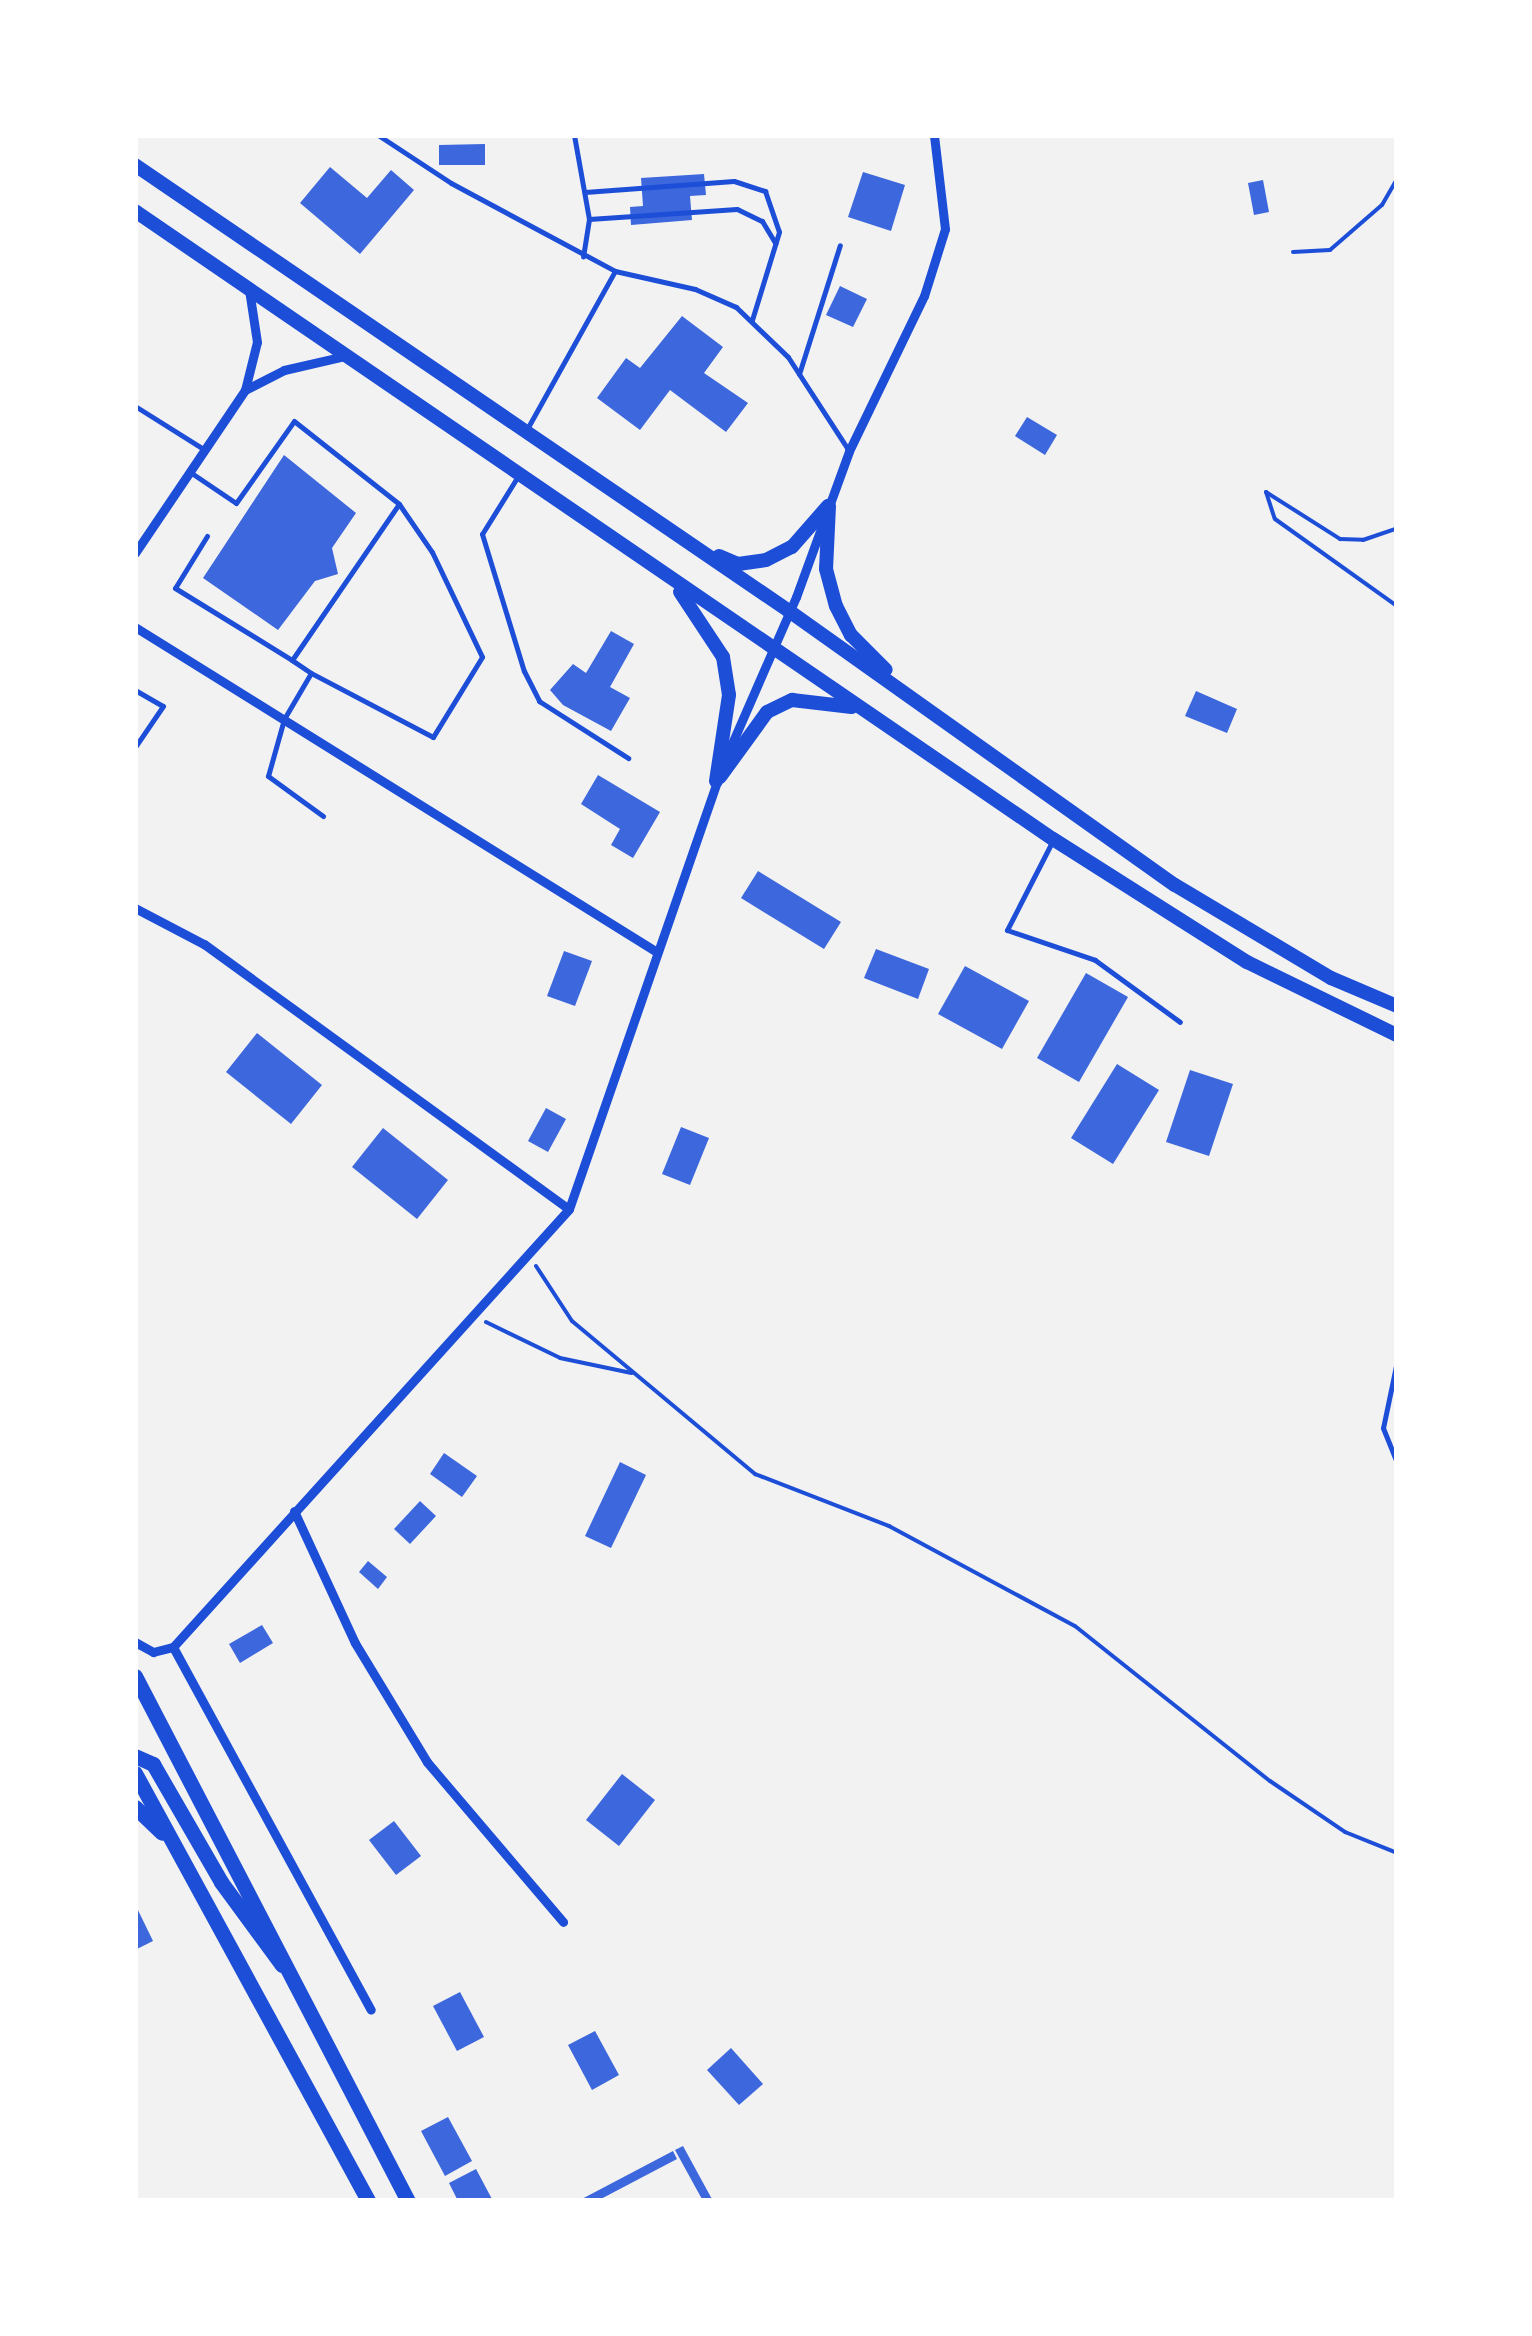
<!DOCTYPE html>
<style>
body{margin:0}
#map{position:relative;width:1532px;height:2336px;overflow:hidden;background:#f2f2f2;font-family:Helvetica,sans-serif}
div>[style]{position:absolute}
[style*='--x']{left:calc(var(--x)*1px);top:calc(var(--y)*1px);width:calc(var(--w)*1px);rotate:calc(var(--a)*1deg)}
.building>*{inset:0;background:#3d67dc}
.path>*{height:4px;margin:-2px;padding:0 2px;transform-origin:2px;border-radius:2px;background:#1d4ed8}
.service>*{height:5px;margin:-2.5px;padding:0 2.5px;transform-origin:2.5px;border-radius:2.5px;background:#1d4ed8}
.minor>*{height:9px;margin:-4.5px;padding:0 4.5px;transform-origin:4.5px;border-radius:4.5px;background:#1d4ed8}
.secondary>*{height:14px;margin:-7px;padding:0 7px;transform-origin:7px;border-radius:7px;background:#1d4ed8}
.trunk>*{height:15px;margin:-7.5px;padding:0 7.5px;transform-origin:7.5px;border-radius:7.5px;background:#1d4ed8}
span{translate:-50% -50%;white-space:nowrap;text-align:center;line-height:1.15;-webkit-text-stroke:9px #fff;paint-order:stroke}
.frame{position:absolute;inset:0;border:138px solid #fff;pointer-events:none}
</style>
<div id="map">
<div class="building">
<div style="clip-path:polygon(485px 144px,485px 165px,439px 165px,439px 145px)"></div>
<div style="clip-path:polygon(330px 167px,367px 198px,391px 170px,414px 190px,360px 254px,300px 203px)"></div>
<div style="clip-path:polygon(863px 172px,905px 185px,891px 231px,848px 217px)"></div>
<div style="clip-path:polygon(704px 174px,706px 195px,690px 196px,692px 220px,631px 225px,630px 207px,643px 206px,641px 178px)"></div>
<div style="clip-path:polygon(1263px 180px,1269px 212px,1254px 215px,1248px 183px)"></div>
<div style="clip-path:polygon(840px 286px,867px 299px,853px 327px,826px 315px)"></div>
<div style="clip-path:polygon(682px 316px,723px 347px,704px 373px,748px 403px,726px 432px,670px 390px,640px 430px,597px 398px,626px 358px,640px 368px)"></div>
<div style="clip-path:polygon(1027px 417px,1057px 435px,1045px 455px,1015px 436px)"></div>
<div style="clip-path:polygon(284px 455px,356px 513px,332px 548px,338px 574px,315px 581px,278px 630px,203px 578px)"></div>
<div style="clip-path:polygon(611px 631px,634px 644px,610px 687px,630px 698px,611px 731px,563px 705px,550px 690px,573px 664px,586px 673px)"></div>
<div style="clip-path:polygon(1196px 691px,1237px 709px,1227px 733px,1185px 716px)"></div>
<div style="clip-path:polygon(598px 775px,660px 812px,633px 858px,611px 845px,620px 829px,581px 804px)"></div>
<div style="clip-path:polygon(758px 871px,841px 922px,824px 949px,741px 898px)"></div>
<div style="clip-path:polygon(876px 949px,929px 969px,918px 999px,864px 978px)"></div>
<div style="clip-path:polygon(564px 951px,592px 961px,575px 1006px,547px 996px)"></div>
<div style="clip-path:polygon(965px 966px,1029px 1001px,1002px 1049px,938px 1014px)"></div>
<div style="clip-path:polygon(1086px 973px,1128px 997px,1079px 1082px,1037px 1058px)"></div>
<div style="clip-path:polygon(257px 1033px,322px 1085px,291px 1124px,226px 1072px)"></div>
<div style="clip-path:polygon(1117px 1064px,1159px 1090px,1113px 1164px,1071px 1138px)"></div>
<div style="clip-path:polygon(1190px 1070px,1233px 1084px,1209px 1156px,1166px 1142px)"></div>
<div style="clip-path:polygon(546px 1108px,566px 1119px,548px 1152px,528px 1141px)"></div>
<div style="clip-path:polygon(681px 1127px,709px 1138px,690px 1185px,662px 1174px)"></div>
<div style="clip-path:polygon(383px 1128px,448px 1180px,417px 1219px,352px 1167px)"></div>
<div style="clip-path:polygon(444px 1453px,477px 1476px,462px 1497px,430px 1474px)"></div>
<div style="clip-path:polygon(620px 1462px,646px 1475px,611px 1548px,585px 1536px)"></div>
<div style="clip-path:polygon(420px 1501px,436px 1516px,410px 1544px,394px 1529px)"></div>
<div style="clip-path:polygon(368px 1561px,387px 1577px,378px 1589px,359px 1572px)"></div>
<div style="clip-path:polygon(262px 1625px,273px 1643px,240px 1663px,229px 1644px)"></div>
<div style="clip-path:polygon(622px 1774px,655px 1800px,619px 1846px,586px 1820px)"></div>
<div style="clip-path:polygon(394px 1821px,421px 1856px,396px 1875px,369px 1840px)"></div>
<div style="clip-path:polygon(135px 1904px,153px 1941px,135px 1950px)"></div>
<div style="clip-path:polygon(460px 1992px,484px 2037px,457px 2051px,433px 2006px)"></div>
<div style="clip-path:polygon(595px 2031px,619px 2075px,592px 2090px,568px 2045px)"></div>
<div style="clip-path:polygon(731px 2048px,763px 2084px,739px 2105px,707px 2070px)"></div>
<div style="clip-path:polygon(448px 2117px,472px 2161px,445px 2176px,421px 2131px)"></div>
<div style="clip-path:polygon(683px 2146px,713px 2201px,703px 2201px,675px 2150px)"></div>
<div style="clip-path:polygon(673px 2151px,677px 2159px,597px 2201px,578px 2201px)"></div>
<div style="clip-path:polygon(476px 2169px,493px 2201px,458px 2201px,449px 2183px)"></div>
</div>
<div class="path">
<div style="--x:1293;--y:252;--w:37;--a:-3"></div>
<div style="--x:1330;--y:250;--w:69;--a:-40.9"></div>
<div style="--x:1382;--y:205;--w:30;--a:-60"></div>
<div style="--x:1266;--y:492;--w:28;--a:72"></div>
<div style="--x:1275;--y:519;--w:150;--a:35.5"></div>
<div style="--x:1266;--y:492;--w:88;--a:32.4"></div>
<div style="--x:1340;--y:539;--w:23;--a:2"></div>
<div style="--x:1363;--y:540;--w:36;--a:-19"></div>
<div style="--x:536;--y:1266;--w:66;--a:56.8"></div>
<div style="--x:572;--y:1321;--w:239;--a:39.9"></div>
<div style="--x:755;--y:1474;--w:144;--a:21.2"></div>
<div style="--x:889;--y:1526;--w:211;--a:28.3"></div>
<div style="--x:1075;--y:1626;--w:249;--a:38.5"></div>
<div style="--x:1270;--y:1781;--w:91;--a:34.2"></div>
<div style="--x:1345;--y:1832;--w:56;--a:22"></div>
<div style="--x:486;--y:1322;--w:82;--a:25.9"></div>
<div style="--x:560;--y:1358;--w:73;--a:11.9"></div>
</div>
<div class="service">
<div style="--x:378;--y:135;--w:87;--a:33.3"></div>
<div style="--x:451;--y:183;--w:186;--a:28.2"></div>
<div style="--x:574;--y:135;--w:85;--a:79.9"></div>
<div style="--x:589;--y:219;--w:38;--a:99"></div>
<div style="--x:585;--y:192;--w:149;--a:-4.2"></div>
<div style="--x:734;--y:181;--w:33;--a:18"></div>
<div style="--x:765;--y:191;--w:43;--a:71.1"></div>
<div style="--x:779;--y:232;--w:92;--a:107.1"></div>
<div style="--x:589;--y:219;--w:148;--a:-3.9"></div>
<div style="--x:737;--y:209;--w:28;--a:26"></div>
<div style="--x:762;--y:221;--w:26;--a:59"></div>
<div style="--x:799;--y:374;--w:135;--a:-72.4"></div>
<div style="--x:135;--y:406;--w:83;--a:32.2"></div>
<div style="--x:527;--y:429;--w:181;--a:-60.9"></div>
<div style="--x:615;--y:271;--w:82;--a:12.7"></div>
<div style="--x:695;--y:289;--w:45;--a:23.7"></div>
<div style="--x:736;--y:307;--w:72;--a:43.9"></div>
<div style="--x:788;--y:357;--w:112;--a:57"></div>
<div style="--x:190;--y:472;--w:55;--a:34"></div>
<div style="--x:236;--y:503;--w:100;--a:-54.7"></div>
<div style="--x:294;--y:421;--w:134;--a:38.3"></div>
<div style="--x:399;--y:504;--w:58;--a:55.5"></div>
<div style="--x:432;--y:552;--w:116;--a:64.5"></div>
<div style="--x:482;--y:657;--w:94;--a:121.5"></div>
<div style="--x:433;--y:737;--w:138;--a:-152.3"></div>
<div style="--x:518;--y:476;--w:68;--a:121.8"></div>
<div style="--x:482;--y:534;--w:143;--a:73"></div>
<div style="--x:524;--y:671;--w:34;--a:63"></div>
<div style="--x:539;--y:701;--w:106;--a:32.6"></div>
<div style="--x:207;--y:536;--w:61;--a:121.6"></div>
<div style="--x:175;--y:588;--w:137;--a:31.6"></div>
<div style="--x:135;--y:690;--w:32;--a:30"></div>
<div style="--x:163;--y:706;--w:50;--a:124.3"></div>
<div style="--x:323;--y:816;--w:68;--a:-144"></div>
<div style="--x:268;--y:776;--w:59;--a:-74.3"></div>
<div style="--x:284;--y:719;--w:53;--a:-59.6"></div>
<div style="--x:311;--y:673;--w:23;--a:-146"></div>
<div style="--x:292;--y:660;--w:189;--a:-55.6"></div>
<div style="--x:1052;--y:842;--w:99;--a:117.1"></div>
<div style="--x:1007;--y:930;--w:93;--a:18.8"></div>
<div style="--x:1095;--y:960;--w:105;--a:36.1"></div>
<div style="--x:1397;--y:1361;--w:68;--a:101.8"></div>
<div style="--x:1383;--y:1428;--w:38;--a:68"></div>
</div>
<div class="minor">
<div style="--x:245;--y:390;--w:44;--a:-27.1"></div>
<div style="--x:284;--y:370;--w:63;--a:-12.9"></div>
<div style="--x:135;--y:553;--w:197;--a:-56"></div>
<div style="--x:245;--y:390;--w:49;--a:-76"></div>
<div style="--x:257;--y:342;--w:53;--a:-98.7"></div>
<div style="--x:135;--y:627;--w:615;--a:31.91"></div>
<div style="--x:723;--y:764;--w:182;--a:-66.4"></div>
<div style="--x:796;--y:597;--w:155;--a:-70"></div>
<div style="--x:849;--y:451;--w:172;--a:-64.2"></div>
<div style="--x:924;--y:296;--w:70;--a:-72.6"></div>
<div style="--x:945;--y:229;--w:95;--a:-96.7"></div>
<div style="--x:135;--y:908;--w:78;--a:27.6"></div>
<div style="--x:204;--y:944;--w:451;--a:36"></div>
<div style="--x:294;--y:1511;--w:145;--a:65.2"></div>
<div style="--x:355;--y:1643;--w:139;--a:58.8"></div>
<div style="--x:427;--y:1762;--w:210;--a:49.6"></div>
<div style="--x:135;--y:1642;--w:21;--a:29"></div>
<div style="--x:153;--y:1652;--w:21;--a:-14"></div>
<div style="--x:173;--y:1647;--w:590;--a:-47.88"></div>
<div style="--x:569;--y:1209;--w:456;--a:-70.9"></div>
<div style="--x:173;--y:1647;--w:413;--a:61.4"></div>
</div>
<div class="secondary">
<div style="--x:135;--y:165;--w:792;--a:34.29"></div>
<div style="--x:789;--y:611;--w:473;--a:35.4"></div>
<div style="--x:1175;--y:885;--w:182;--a:30.8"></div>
<div style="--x:1331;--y:978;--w:72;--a:23"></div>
<div style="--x:135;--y:211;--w:1112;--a:34.38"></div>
<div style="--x:1053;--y:839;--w:230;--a:32.4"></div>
<div style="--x:1247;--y:962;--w:167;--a:26"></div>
<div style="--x:829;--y:506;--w:63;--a:92.7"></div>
<div style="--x:826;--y:569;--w:38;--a:75"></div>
<div style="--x:836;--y:606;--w:33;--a:63"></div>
<div style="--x:851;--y:635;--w:49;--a:45"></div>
<div style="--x:719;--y:556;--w:21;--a:23"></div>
<div style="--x:738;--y:564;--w:28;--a:-8"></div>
<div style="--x:766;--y:560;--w:29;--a:-27"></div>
<div style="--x:792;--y:547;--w:55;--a:-48.7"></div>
<div style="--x:680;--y:592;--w:78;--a:56.5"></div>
<div style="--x:723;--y:657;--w:38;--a:81"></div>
<div style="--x:729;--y:695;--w:87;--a:98.6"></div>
<div style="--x:720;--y:777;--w:80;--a:-54.1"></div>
<div style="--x:767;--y:712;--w:28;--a:-26"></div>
<div style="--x:792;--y:700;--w:60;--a:6.7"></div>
</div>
<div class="trunk">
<div style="--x:135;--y:1676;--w:592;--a:62.53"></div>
<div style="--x:135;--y:1756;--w:20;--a:24"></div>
<div style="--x:153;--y:1764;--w:136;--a:60"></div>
<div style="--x:221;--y:1882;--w:103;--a:53.7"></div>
<div style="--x:135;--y:1773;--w:487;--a:61.4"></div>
<div style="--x:135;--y:1807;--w:37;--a:44"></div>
</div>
<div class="frame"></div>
</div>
